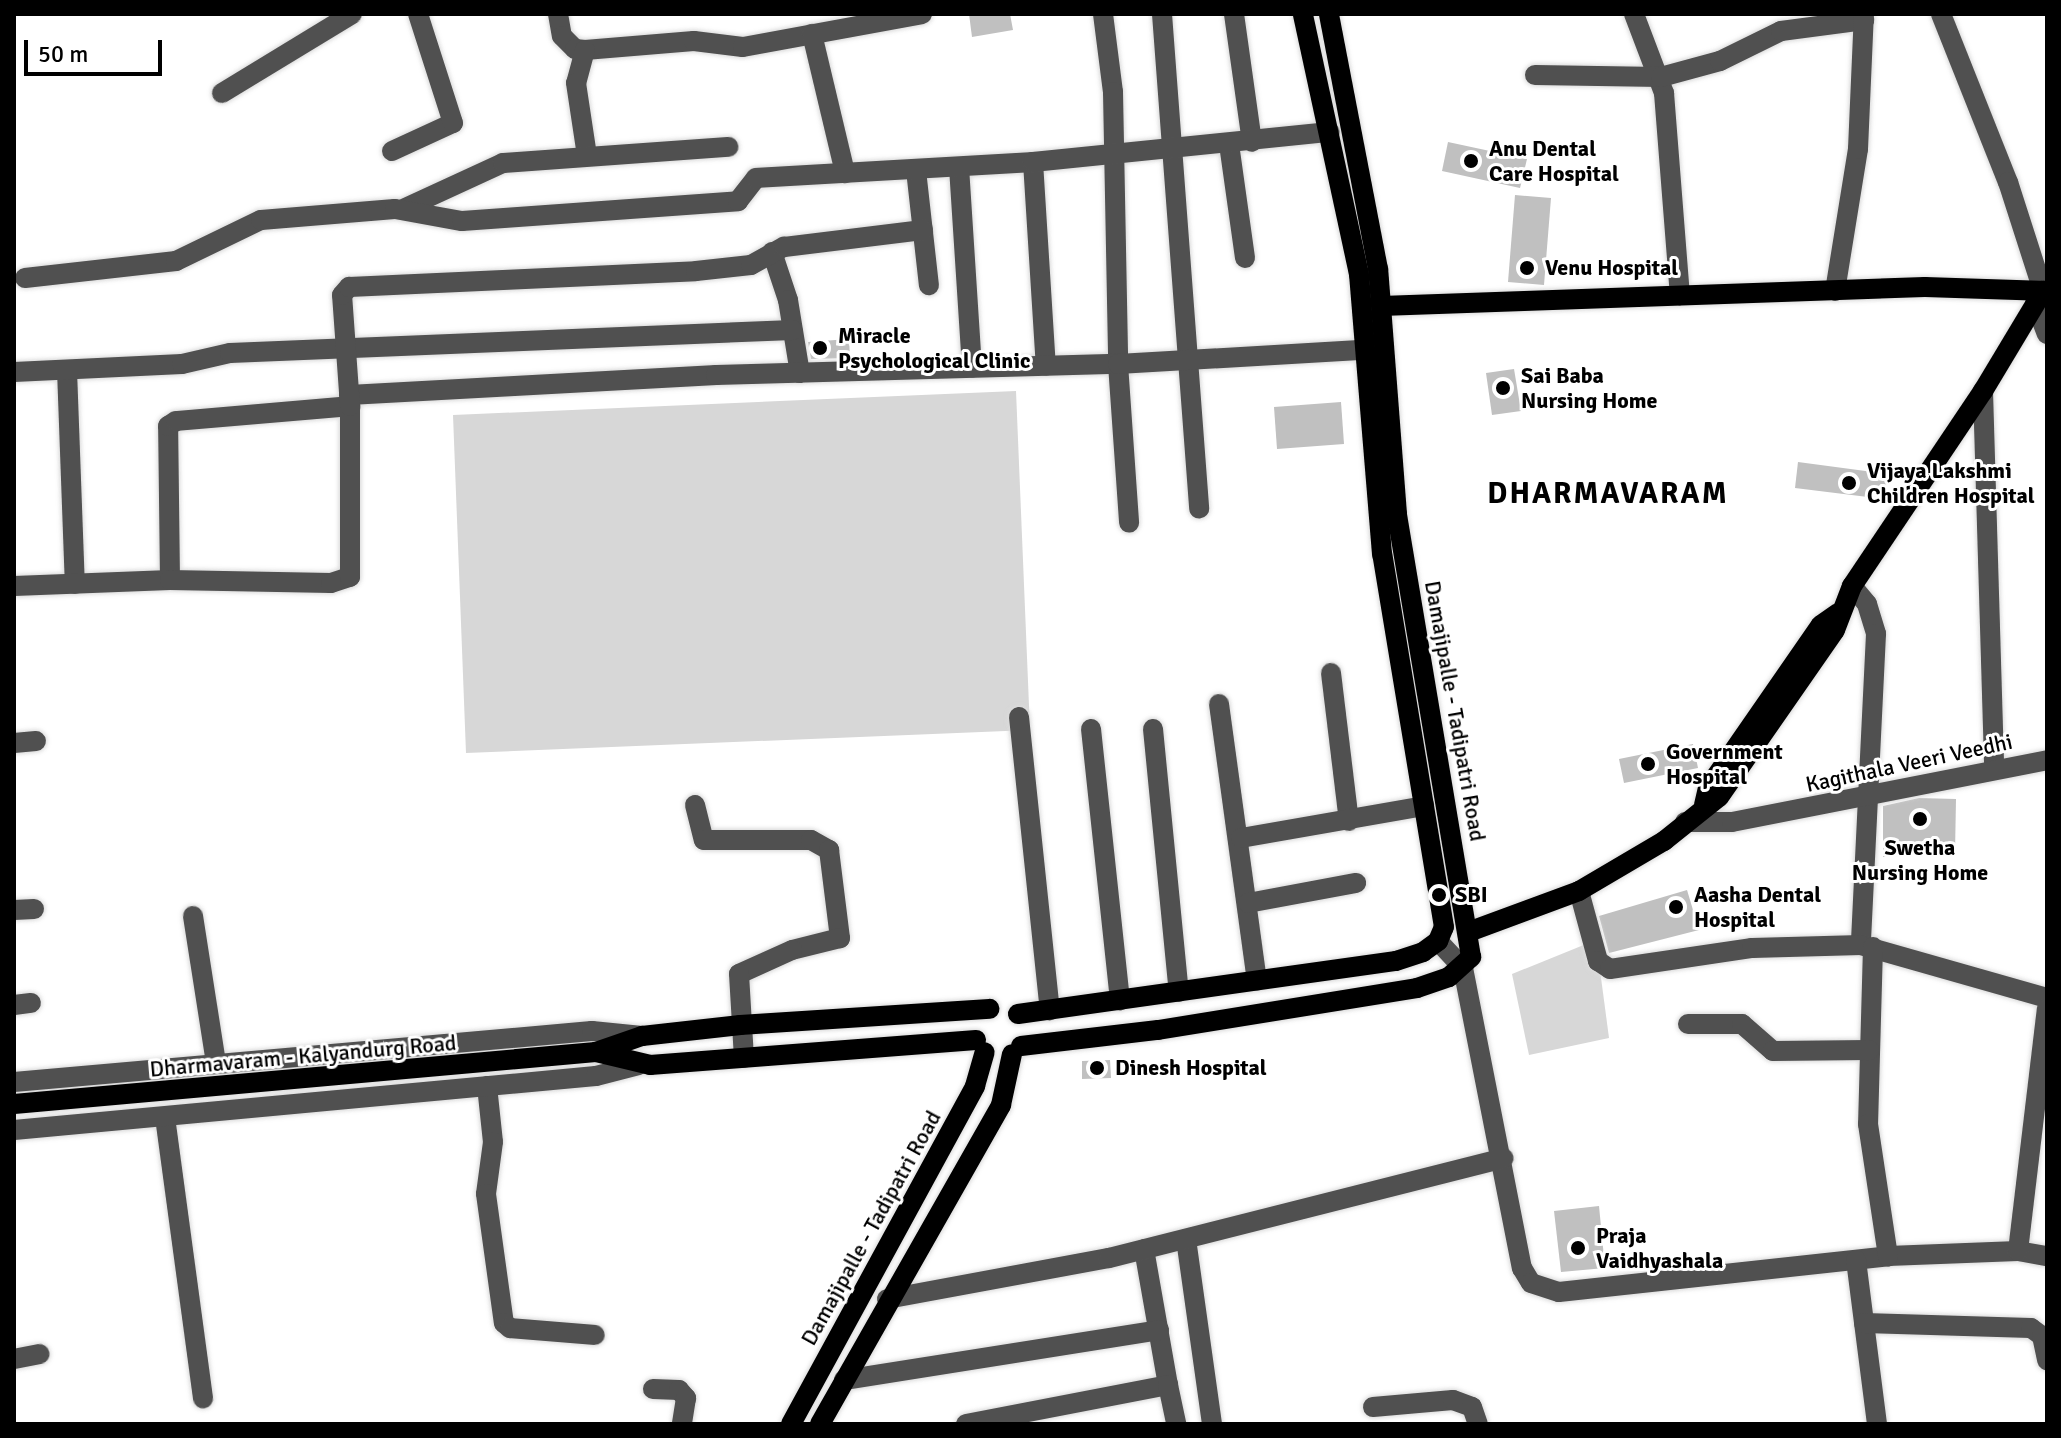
<!DOCTYPE html>
<style>
body{margin:0}
#map{position:relative;width:2061px;height:1438px;overflow:hidden;background:#fff;font-family:Signika,sans-serif}
div>[style]{position:absolute}
[style*='--x']{left:calc(var(--x)*1px);top:calc(var(--y)*1px);width:calc(var(--w)*1px);rotate:calc(var(--a)*1deg)}
.green>*{inset:0;background:#d7d7d7}
.building>*{inset:0;background:#c0c0c0}
.roads{filter:drop-shadow(0 0 2px #dbdbdb) drop-shadow(0 0 2px #dbdbdb)}
.minor>*{height:20px;margin:-10px;padding:0 10px;transform-origin:10px;border-radius:10px;background:#505050}
.major>*{height:20px;margin:-10px;padding:0 10px;transform-origin:10px;border-radius:10px;background:#000}
.dots>*{width:22px;height:22px;translate:-50% -50%;box-sizing:border-box;border:4px solid #fff;border-radius:50%}
span{translate:-50% -50%;white-space:nowrap;text-align:center;line-height:1.15;-webkit-text-stroke:6px #fff;paint-order:stroke}
.poi-label{font-size:22px;color:#000;font-weight:700}
.left{translate:0 -50%;text-align:left}
.street-label{font-size:22px;color:#000}
.district-label{font-size:30px;color:#000;font-weight:700;letter-spacing:2px}
.frame{position:absolute;inset:0;border:16px solid #000;pointer-events:none}
.scale{position:absolute;left:24px;top:40px;width:138px;height:36px;box-sizing:border-box;border:4px solid #000;border-top:0;padding-left:10px;font-size:24px;line-height:28px;white-space:nowrap;color:#000;-webkit-text-stroke:6px #fff;paint-order:stroke}
</style>
<div id="map">
<div class="green">
<div style="clip-path:polygon(1016px 391px,1030px 730px,466px 753px,453px 415px)"></div>
<div style="clip-path:polygon(1596px 940px,1609px 1038px,1529px 1055px,1512px 974px)"></div>
</div>
<div class="building">
<div style="clip-path:polygon(969px 14px,1010px 14px,1013px 30px,972px 37px)"></div>
<div style="clip-path:polygon(1448px 142px,1527px 159px,1520px 188px,1442px 171px)"></div>
<div style="clip-path:polygon(1515px 195px,1551px 198px,1544px 285px,1508px 282px)"></div>
<div style="clip-path:polygon(849px 339px,850px 358px,811px 359px,808px 342px)"></div>
<div style="clip-path:polygon(1514px 369px,1521px 411px,1492px 415px,1486px 373px)"></div>
<div style="clip-path:polygon(1341px 402px,1344px 444px,1277px 449px,1274px 407px)"></div>
<div style="clip-path:polygon(1798px 462px,1888px 474px,1884px 499px,1795px 488px)"></div>
<div style="clip-path:polygon(1693px 744px,1698px 768px,1624px 783px,1619px 759px)"></div>
<div style="clip-path:polygon(1919px 798px,1956px 799px,1955px 852px,1883px 857px,1883px 806px)"></div>
<div style="clip-path:polygon(1687px 890px,1699px 930px,1609px 953px,1599px 916px)"></div>
<div style="clip-path:polygon(1110px 1060px,1111px 1078px,1082px 1079px,1082px 1061px)"></div>
<div style="clip-path:polygon(1599px 1206px,1605px 1268px,1561px 1272px,1554px 1211px)"></div>
</div>
<div class="roads">
<div class="minor">
<div style="--x:558;--y:14;--w:22;--a:80"></div>
<div style="--x:562;--y:36;--w:18;--a:45"></div>
<div style="--x:575;--y:49;--w:10;--a:6"></div>
<div style="--x:585;--y:50;--w:109;--a:-4.7"></div>
<div style="--x:694;--y:41;--w:49;--a:7"></div>
<div style="--x:743;--y:47;--w:182;--a:-10.4"></div>
<div style="--x:1103;--y:14;--w:79;--a:82.7"></div>
<div style="--x:1113;--y:92;--w:272;--a:88.9"></div>
<div style="--x:1118;--y:364;--w:159;--a:86"></div>
<div style="--x:1162;--y:14;--w:496;--a:85.7"></div>
<div style="--x:1234;--y:14;--w:129;--a:82"></div>
<div style="--x:1634;--y:14;--w:85;--a:69.2"></div>
<div style="--x:1664;--y:93;--w:203;--a:85.5"></div>
<div style="--x:1941;--y:14;--w:181;--a:68.3"></div>
<div style="--x:2008;--y:182;--w:114;--a:72.2"></div>
<div style="--x:812;--y:34;--w:143;--a:76.6"></div>
<div style="--x:585;--y:50;--w:34;--a:105"></div>
<div style="--x:576;--y:83;--w:74;--a:81.4"></div>
<div style="--x:1535;--y:75;--w:126;--a:0.9"></div>
<div style="--x:1661;--y:77;--w:61;--a:-15.2"></div>
<div style="--x:1720;--y:61;--w:68;--a:-26.2"></div>
<div style="--x:1781;--y:31;--w:84;--a:-7.5"></div>
<div style="--x:222;--y:93;--w:152;--a:-31.3"></div>
<div style="--x:1229;--y:144;--w:115;--a:82"></div>
<div style="--x:392;--y:151;--w:67;--a:-24.7"></div>
<div style="--x:453;--y:123;--w:114;--a:-107.8"></div>
<div style="--x:1033;--y:162;--w:204;--a:86.4"></div>
<div style="--x:959;--y:167;--w:201;--a:86.3"></div>
<div style="--x:916;--y:170;--w:116;--a:83.6"></div>
<div style="--x:403;--y:209;--w:110;--a:-24.7"></div>
<div style="--x:503;--y:163;--w:226;--a:-4.1"></div>
<div style="--x:772;--y:252;--w:51;--a:71.6"></div>
<div style="--x:788;--y:300;--w:74;--a:80.7"></div>
<div style="--x:25;--y:278;--w:152;--a:-6.4"></div>
<div style="--x:176;--y:261;--w:94;--a:-25.8"></div>
<div style="--x:261;--y:220;--w:134;--a:-4.7"></div>
<div style="--x:395;--y:209;--w:68;--a:10.2"></div>
<div style="--x:462;--y:221;--w:277;--a:-4.1"></div>
<div style="--x:738;--y:201;--w:29;--a:-52"></div>
<div style="--x:756;--y:178;--w:277;--a:-3.3"></div>
<div style="--x:1033;--y:162;--w:298;--a:-5.8"></div>
<div style="--x:1835;--y:291;--w:144;--a:-80.8"></div>
<div style="--x:1858;--y:149;--w:135;--a:-87.5"></div>
<div style="--x:2035;--y:303;--w:33;--a:69"></div>
<div style="--x:67;--y:370;--w:214;--a:87.9"></div>
<div style="--x:14;--y:372;--w:168;--a:-2.7"></div>
<div style="--x:182;--y:364;--w:49;--a:-12.9"></div>
<div style="--x:230;--y:353;--w:563;--a:-2.34"></div>
<div style="--x:1983;--y:391;--w:377;--a:88.3"></div>
<div style="--x:349;--y:395;--w:368;--a:-3.1"></div>
<div style="--x:716;--y:375;--w:402;--a:-1.6"></div>
<div style="--x:1118;--y:364;--w:246;--a:-3.3"></div>
<div style="--x:170;--y:580;--w:154;--a:-90.7"></div>
<div style="--x:168;--y:426;--w:9;--a:-32"></div>
<div style="--x:176;--y:421;--w:175;--a:-4.9"></div>
<div style="--x:14;--y:586;--w:156;--a:-2.2"></div>
<div style="--x:170;--y:580;--w:161;--a:1.1"></div>
<div style="--x:331;--y:583;--w:20;--a:-18"></div>
<div style="--x:350;--y:577;--w:171;--a:-90"></div>
<div style="--x:350;--y:406;--w:111;--a:-94.1"></div>
<div style="--x:342;--y:295;--w:11;--a:-49"></div>
<div style="--x:349;--y:287;--w:347;--a:-2.6"></div>
<div style="--x:696;--y:271;--w:55;--a:-6.2"></div>
<div style="--x:751;--y:265;--w:38;--a:-29"></div>
<div style="--x:784;--y:247;--w:140;--a:-7"></div>
<div style="--x:1852;--y:586;--w:23;--a:50"></div>
<div style="--x:1867;--y:604;--w:31;--a:73"></div>
<div style="--x:1876;--y:634;--w:311;--a:92.8"></div>
<div style="--x:1861;--y:945;--w:193;--a:15.9"></div>
<div style="--x:1331;--y:673;--w:149;--a:83.1"></div>
<div style="--x:1219;--y:704;--w:279;--a:82.2"></div>
<div style="--x:1019;--y:717;--w:295;--a:84"></div>
<div style="--x:1091;--y:729;--w:273;--a:83.9"></div>
<div style="--x:1153;--y:729;--w:264;--a:84.4"></div>
<div style="--x:14;--y:743;--w:22;--a:-5"></div>
<div style="--x:695;--y:805;--w:36;--a:76"></div>
<div style="--x:704;--y:840;--w:107;--a:0"></div>
<div style="--x:811;--y:840;--w:21;--a:29"></div>
<div style="--x:829;--y:850;--w:89;--a:82.9"></div>
<div style="--x:840;--y:938;--w:49;--a:166"></div>
<div style="--x:792;--y:950;--w:58;--a:155.6"></div>
<div style="--x:739;--y:974;--w:84;--a:86.6"></div>
<div style="--x:1685;--y:822;--w:47;--a:0"></div>
<div style="--x:1732;--y:822;--w:321;--a:-11.1"></div>
<div style="--x:1241;--y:838;--w:186;--a:-9.9"></div>
<div style="--x:1579;--y:891;--w:73;--a:74.8"></div>
<div style="--x:1598;--y:961;--w:14;--a:34"></div>
<div style="--x:1610;--y:969;--w:144;--a:-8.4"></div>
<div style="--x:1752;--y:948;--w:109;--a:-1.6"></div>
<div style="--x:1248;--y:903;--w:110;--a:-10.5"></div>
<div style="--x:14;--y:910;--w:20;--a:-3"></div>
<div style="--x:193;--y:916;--w:149;--a:81.1"></div>
<div style="--x:1438;--y:941;--w:37;--a:47"></div>
<div style="--x:1463;--y:968;--w:306;--a:78.9"></div>
<div style="--x:1522;--y:1268;--w:17;--a:59"></div>
<div style="--x:1531;--y:1283;--w:29;--a:18"></div>
<div style="--x:1559;--y:1292;--w:331;--a:-6.2"></div>
<div style="--x:1888;--y:1256;--w:130;--a:-2.2"></div>
<div style="--x:2018;--y:1251;--w:29;--a:10"></div>
<div style="--x:1873;--y:947;--w:177;--a:91.6"></div>
<div style="--x:1868;--y:1124;--w:134;--a:81.4"></div>
<div style="--x:14;--y:1005;--w:17;--a:-7"></div>
<div style="--x:1688;--y:1024;--w:54;--a:0"></div>
<div style="--x:1742;--y:1024;--w:41;--a:41.1"></div>
<div style="--x:1773;--y:1051;--w:96;--a:-0.6"></div>
<div style="--x:14;--y:1082;--w:580;--a:-5.04"></div>
<div style="--x:592;--y:1031;--w:50;--a:5.7"></div>
<div style="--x:487;--y:1086;--w:56;--a:83.9"></div>
<div style="--x:493;--y:1142;--w:52;--a:97.7"></div>
<div style="--x:486;--y:1194;--w:130;--a:82.1"></div>
<div style="--x:504;--y:1323;--w:8;--a:40"></div>
<div style="--x:510;--y:1328;--w:85;--a:4.7"></div>
<div style="--x:165;--y:1117;--w:284;--a:82.3"></div>
<div style="--x:14;--y:1130;--w:584;--a:-5.3"></div>
<div style="--x:596;--y:1076;--w:44;--a:-14.3"></div>
<div style="--x:1186;--y:1239;--w:187;--a:82"></div>
<div style="--x:1144;--y:1249;--w:138;--a:80"></div>
<div style="--x:2018;--y:1251;--w:244;--a:-83.2"></div>
<div style="--x:1856;--y:1260;--w:165;--a:82.7"></div>
<div style="--x:887;--y:1299;--w:226;--a:-10.5"></div>
<div style="--x:1109;--y:1258;--w:407;--a:-14.2"></div>
<div style="--x:1864;--y:1323;--w:167;--a:1.7"></div>
<div style="--x:2031;--y:1328;--w:14;--a:36"></div>
<div style="--x:2042;--y:1336;--w:25;--a:78"></div>
<div style="--x:14;--y:1359;--w:26;--a:-11"></div>
<div style="--x:844;--y:1380;--w:319;--a:-9"></div>
<div style="--x:653;--y:1389;--w:26;--a:2"></div>
<div style="--x:679;--y:1390;--w:11;--a:49"></div>
<div style="--x:686;--y:1398;--w:26;--a:99"></div>
<div style="--x:1373;--y:1407;--w:80;--a:-5"></div>
<div style="--x:1453;--y:1400;--w:20;--a:20"></div>
<div style="--x:1472;--y:1407;--w:18;--a:71"></div>
<div style="--x:966;--y:1424;--w:206;--a:-10.9"></div>
<div style="--x:1168;--y:1385;--w:40;--a:78"></div>
</div>
<div class="major">
<div style="--x:1381;--y:306;--w:544;--a:-2"></div>
<div style="--x:1925;--y:287;--w:122;--a:1.9"></div>
<div style="--x:1704;--y:805;--w:17;--a:-77"></div>
<div style="--x:1708;--y:788;--w:198;--a:-55.3"></div>
<div style="--x:1821;--y:625;--w:21;--a:-35"></div>
<div style="--x:1471;--y:931;--w:115;--a:-20.3"></div>
<div style="--x:1579;--y:891;--w:99;--a:-30.5"></div>
<div style="--x:1664;--y:841;--w:70;--a:-38.7"></div>
<div style="--x:1719;--y:797;--w:203;--a:-55.2"></div>
<div style="--x:1835;--y:630;--w:47;--a:-68.9"></div>
<div style="--x:1852;--y:586;--w:235;--a:-56.1"></div>
<div style="--x:1983;--y:391;--w:117;--a:-59"></div>
<div style="--x:1018;--y:1014;--w:382;--a:-8"></div>
<div style="--x:1396;--y:961;--w:28;--a:-18"></div>
<div style="--x:1423;--y:952;--w:19;--a:-36"></div>
<div style="--x:1438;--y:941;--w:15;--a:-67"></div>
<div style="--x:1444;--y:927;--w:378;--a:-99.4"></div>
<div style="--x:1382;--y:554;--w:281;--a:-94.7"></div>
<div style="--x:1359;--y:274;--w:266;--a:-102.2"></div>
<div style="--x:1021;--y:1046;--w:138;--a:-6.7"></div>
<div style="--x:1158;--y:1030;--w:262;--a:-9.2"></div>
<div style="--x:1417;--y:988;--w:34;--a:-19"></div>
<div style="--x:1449;--y:977;--w:30;--a:-42"></div>
<div style="--x:1471;--y:957;--w:449;--a:-99.5"></div>
<div style="--x:1397;--y:514;--w:246;--a:-94.4"></div>
<div style="--x:1378;--y:269;--w:260;--a:-100.9"></div>
<div style="--x:596;--y:1052;--w:56;--a:13.5"></div>
<div style="--x:650;--y:1065;--w:327;--a:-4.4"></div>
<div style="--x:14;--y:1104;--w:584;--a:-5.11"></div>
<div style="--x:596;--y:1052;--w:49;--a:-19.2"></div>
<div style="--x:642;--y:1036;--w:99;--a:-6.4"></div>
<div style="--x:740;--y:1025;--w:250;--a:-3.7"></div>
<div style="--x:791;--y:1424;--w:385;--a:-61.4"></div>
<div style="--x:975;--y:1086;--w:35;--a:-74"></div>
<div style="--x:820;--y:1424;--w:367;--a:-60.4"></div>
<div style="--x:1001;--y:1105;--w:52;--a:-77.8"></div>
</div>
</div>
<div class="dots">
<div style="left:1471px;top:161px;background:#000"></div>
<div style="left:1527px;top:268px;background:#000"></div>
<div style="left:820px;top:348px;background:#000"></div>
<div style="left:1503px;top:388px;background:#000"></div>
<div style="left:1849px;top:483px;background:#000"></div>
<div style="left:1648px;top:764px;background:#000"></div>
<div style="left:1920px;top:819px;background:#000"></div>
<div style="left:1439px;top:895px;background:#000"></div>
<div style="left:1676px;top:907px;background:#000"></div>
<div style="left:1097px;top:1068px;background:#000"></div>
<div style="left:1578px;top:1248px;background:#000"></div>
</div>
<div class="poi-label">
<span class="left" style="left:1489px;top:161px">Anu Dental<br>Care Hospital</span>
<span class="left" style="left:1545px;top:268px">Venu Hospital</span>
<span class="left" style="left:838px;top:348px">Miracle<br>Psychological Clinic</span>
<span class="left" style="left:1521px;top:388px">Sai Baba<br>Nursing Home</span>
<span class="left" style="left:1867px;top:483px">Vijaya Lakshmi<br>Children Hospital</span>
<span class="left" style="left:1666px;top:764px">Government<br>Hospital</span>
<span style="left:1920px;top:860px">Swetha<br>Nursing Home</span>
<span class="left" style="left:1694px;top:907px">Aasha Dental<br>Hospital</span>
<span class="left" style="left:1455px;top:895px">SBI</span>
<span class="left" style="left:1115px;top:1068px">Dinesh Hospital</span>
<span class="left" style="left:1596px;top:1248px">Praja<br>Vaidhyashala</span>
</div>
<div class="street-label">
<span style="left:1455px;top:711px;rotate:80deg">Damajipalle - Tadipatri Road</span>
<span style="left:1909px;top:763px;rotate:-12deg">Kagithala Veeri Veedhi</span>
<span style="left:303px;top:1056px;rotate:-5deg">Dharmavaram - Kalyandurg Road</span>
<span style="left:871px;top:1228px;rotate:-61deg">Damajipalle - Tadipatri Road</span>
</div>
<div class="district-label">
<span style="left:1608px;top:494px">DHARMAVARAM</span>
</div>
<div class="frame"></div>
<div class="scale">50 m</div>
</div>
